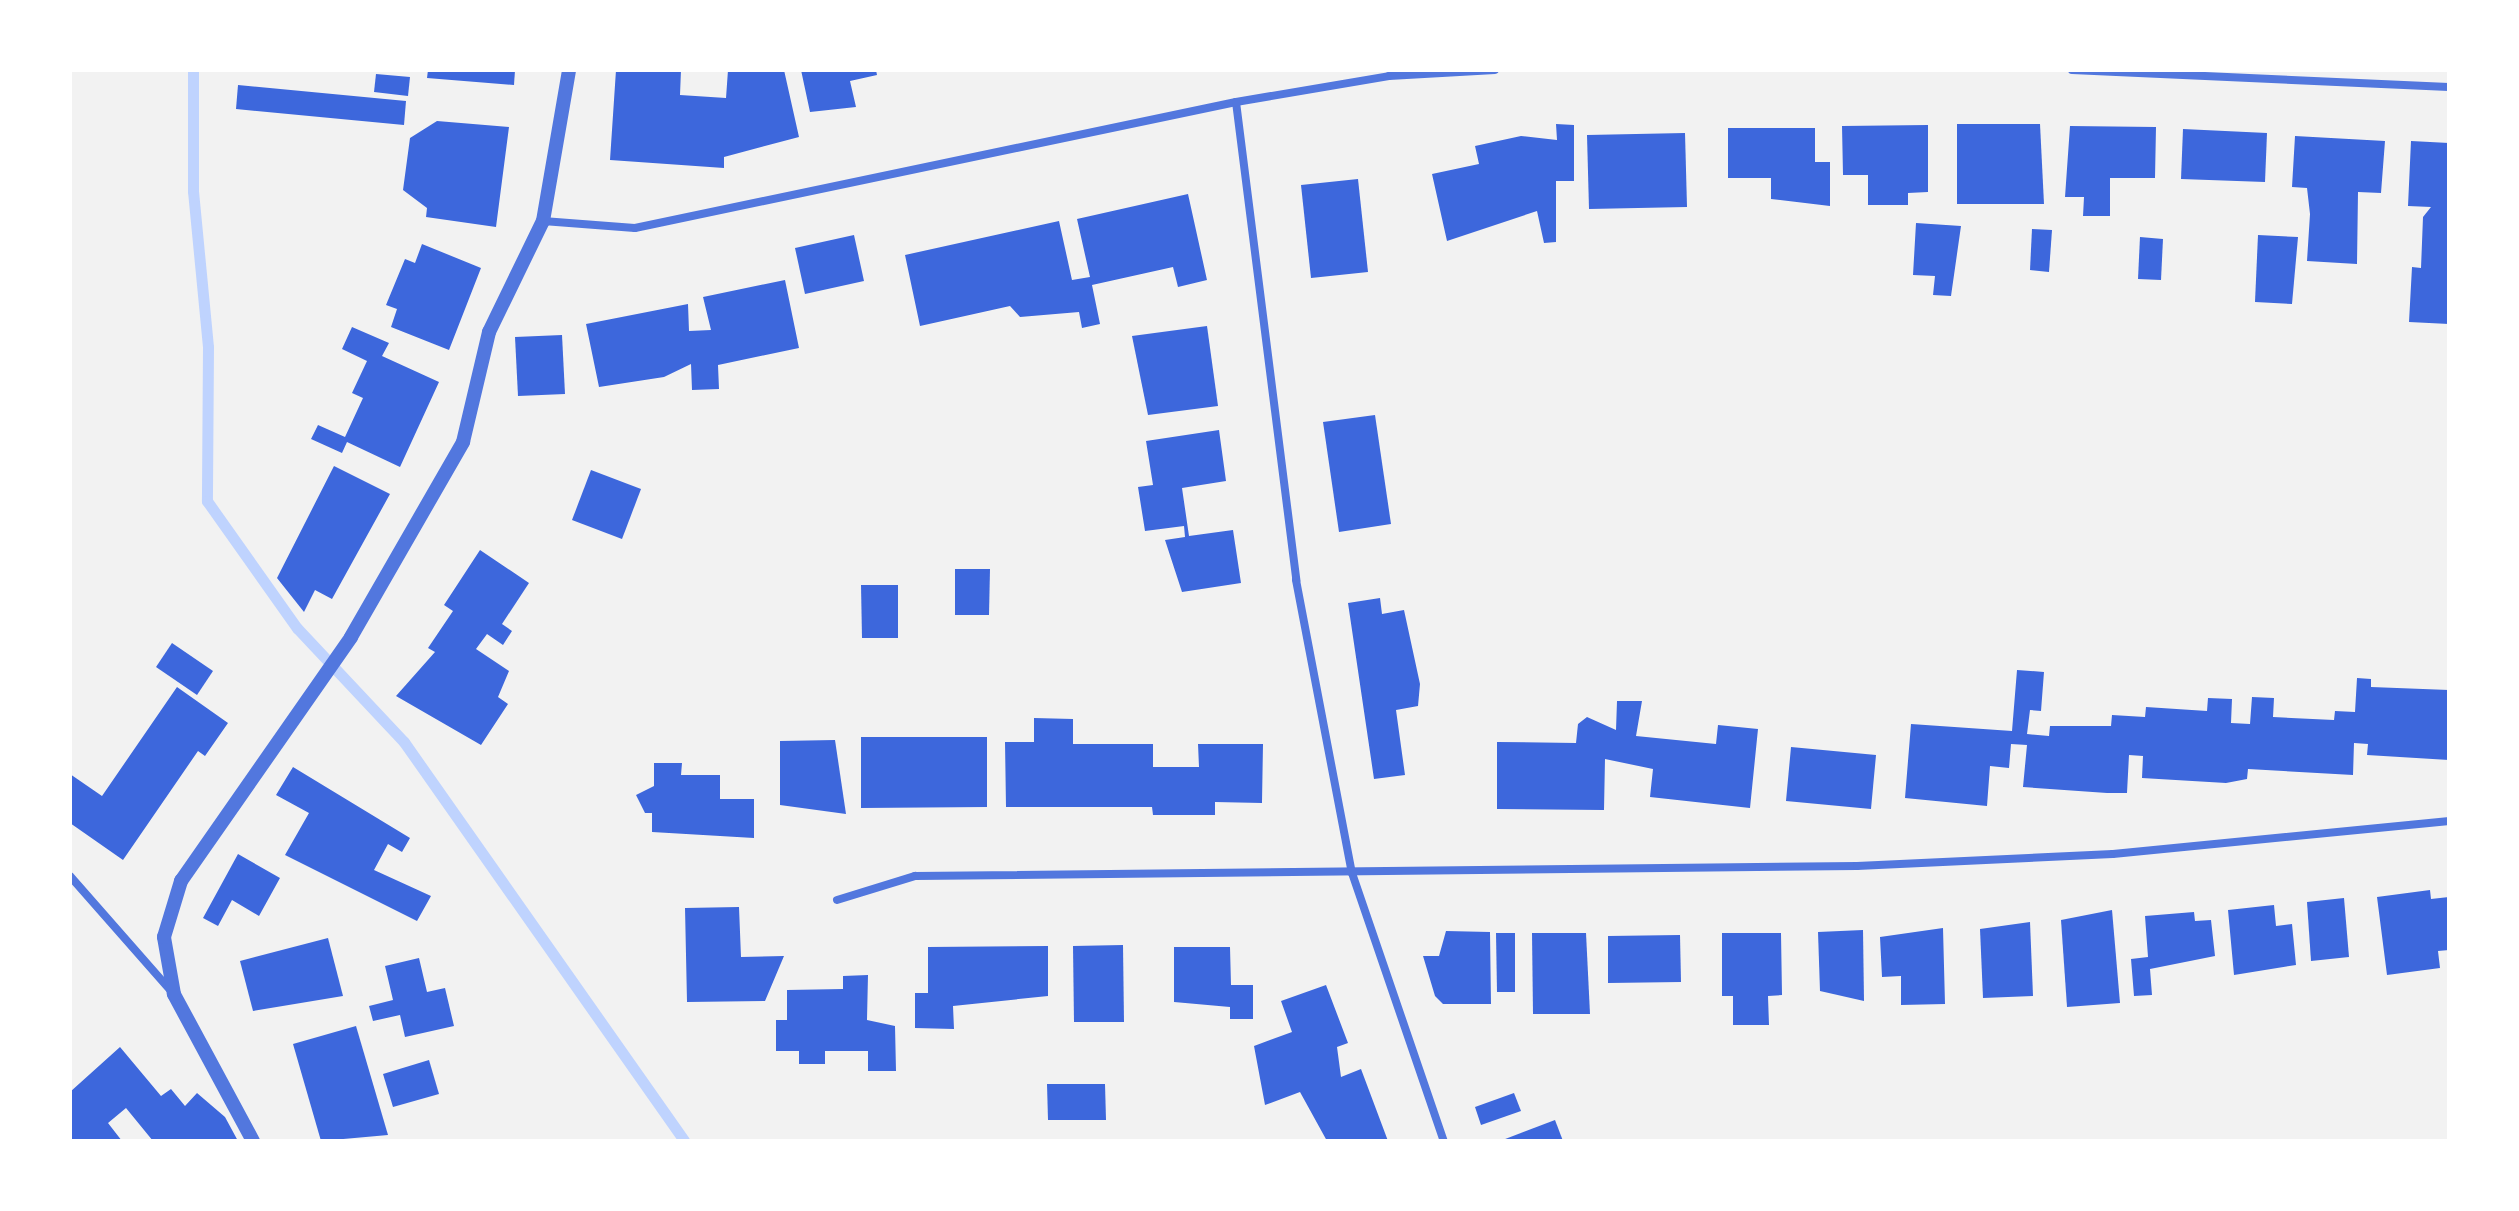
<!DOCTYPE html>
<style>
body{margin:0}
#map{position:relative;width:2519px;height:1211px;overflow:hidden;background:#f2f2f2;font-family:Signika,sans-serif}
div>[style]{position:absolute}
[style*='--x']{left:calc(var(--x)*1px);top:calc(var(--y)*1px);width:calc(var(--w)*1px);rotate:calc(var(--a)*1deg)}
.stream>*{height:11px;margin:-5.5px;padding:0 5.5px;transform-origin:5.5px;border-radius:5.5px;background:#bfd3fe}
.building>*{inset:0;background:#3d67dc}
.minor>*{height:8px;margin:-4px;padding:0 4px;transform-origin:4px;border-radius:4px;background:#5277de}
.tertiary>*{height:14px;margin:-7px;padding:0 7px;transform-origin:7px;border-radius:7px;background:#5277de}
span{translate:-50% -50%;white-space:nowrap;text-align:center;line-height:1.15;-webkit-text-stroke:6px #fff;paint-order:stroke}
.frame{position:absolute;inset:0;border:72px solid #fff;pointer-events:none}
</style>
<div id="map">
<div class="stream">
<div style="--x:193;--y:70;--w:121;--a:90"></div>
<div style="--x:193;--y:191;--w:157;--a:84.5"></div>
<div style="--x:208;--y:347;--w:154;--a:90.4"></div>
<div style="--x:207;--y:501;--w:156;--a:54.7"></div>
<div style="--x:297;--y:628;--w:156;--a:46.8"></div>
<div style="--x:404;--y:742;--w:487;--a:54.9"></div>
</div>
<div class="building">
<div style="clip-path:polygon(428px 70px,515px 70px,514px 85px,427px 78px)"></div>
<div style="clip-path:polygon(616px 70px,681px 70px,680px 95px,726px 98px,728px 70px,784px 70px,799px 137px,724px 157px,724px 168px,610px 160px)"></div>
<div style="clip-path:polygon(801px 70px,876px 70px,877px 75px,850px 81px,856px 107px,810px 112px)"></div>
<div style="clip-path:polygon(376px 74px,410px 77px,408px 96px,374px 92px)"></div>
<div style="clip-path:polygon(238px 85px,406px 101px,404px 125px,236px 109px)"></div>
<div style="clip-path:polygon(437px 121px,509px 127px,496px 227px,426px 217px,427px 208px,403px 190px,410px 138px)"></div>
<div style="clip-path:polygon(1556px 124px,1574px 125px,1574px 181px,1556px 181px,1556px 242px,1544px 243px,1537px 211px,1447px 241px,1432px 174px,1479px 164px,1475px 146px,1521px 136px,1557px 140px)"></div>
<div style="clip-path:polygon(1957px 124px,2040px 124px,2044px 204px,1957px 204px)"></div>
<div style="clip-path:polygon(1928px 125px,1928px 192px,1908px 193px,1908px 205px,1868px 205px,1868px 175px,1843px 175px,1842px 126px)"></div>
<div style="clip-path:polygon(2070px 126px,2156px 127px,2155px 178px,2110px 178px,2110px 216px,2083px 216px,2084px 197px,2065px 197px)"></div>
<div style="clip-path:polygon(1728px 128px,1815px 128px,1815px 162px,1830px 162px,1830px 206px,1771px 199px,1771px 178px,1728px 178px)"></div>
<div style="clip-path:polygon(2183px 129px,2267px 133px,2265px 182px,2181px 179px)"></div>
<div style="clip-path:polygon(1685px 133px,1687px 207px,1589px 209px,1587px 135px)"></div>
<div style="clip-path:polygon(2295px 136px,2385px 141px,2381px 193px,2358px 192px,2357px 264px,2307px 261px,2310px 214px,2307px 188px,2292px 187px)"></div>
<div style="clip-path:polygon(2411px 141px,2449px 143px,2449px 324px,2409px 322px,2412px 267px,2421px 268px,2423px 217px,2431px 207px,2408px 206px)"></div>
<div style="clip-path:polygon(1358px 179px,1368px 272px,1311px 278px,1301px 185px)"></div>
<div style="clip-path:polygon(1188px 194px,1207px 280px,1178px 287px,1173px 267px,1092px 285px,1100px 324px,1082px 328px,1079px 312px,1020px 317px,1010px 306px,920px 326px,905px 255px,1059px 221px,1072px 280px,1090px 277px,1077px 219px)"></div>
<div style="clip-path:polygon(1916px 223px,1961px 226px,1951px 296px,1933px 295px,1935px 276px,1913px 275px)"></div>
<div style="clip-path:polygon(2032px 229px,2052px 230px,2049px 272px,2030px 270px)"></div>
<div style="clip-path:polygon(854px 235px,864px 281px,805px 294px,795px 248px)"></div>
<div style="clip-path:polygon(2258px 235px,2298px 237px,2292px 304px,2255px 302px)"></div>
<div style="clip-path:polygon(2140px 237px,2163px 239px,2161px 280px,2138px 279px)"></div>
<div style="clip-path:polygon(422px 244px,481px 268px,449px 350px,391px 327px,397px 309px,386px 305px,405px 259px,415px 263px)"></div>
<div style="clip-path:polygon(785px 280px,799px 348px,718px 365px,719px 389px,692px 390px,691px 364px,664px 377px,599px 387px,586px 324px,688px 304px,689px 331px,711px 330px,703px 297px)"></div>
<div style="clip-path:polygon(1207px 326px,1218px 406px,1148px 415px,1132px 336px)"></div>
<div style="clip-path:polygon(352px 327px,389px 343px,382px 356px,439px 382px,400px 467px,347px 442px,342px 453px,311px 439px,318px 425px,345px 437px,363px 398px,352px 393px,367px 361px,342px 349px)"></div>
<div style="clip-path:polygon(562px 335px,565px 394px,518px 396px,515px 337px)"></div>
<div style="clip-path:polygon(1375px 415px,1391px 524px,1339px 532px,1323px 422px)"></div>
<div style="clip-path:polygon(1219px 430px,1226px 481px,1182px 488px,1189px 536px,1233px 530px,1241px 583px,1182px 592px,1165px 540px,1185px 537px,1184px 526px,1145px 531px,1138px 487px,1153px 485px,1146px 441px)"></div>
<div style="clip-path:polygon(334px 466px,390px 494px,332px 599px,315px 590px,304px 612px,277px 578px)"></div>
<div style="clip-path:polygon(591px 470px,641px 489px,622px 539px,572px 520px)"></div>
<div style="clip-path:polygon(480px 550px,529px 583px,502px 624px,512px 631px,503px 645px,487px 634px,476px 649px,509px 671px,498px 697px,508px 704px,481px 745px,396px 696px,435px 652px,428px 648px,453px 611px,444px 605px)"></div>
<div style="clip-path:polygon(955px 569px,990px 569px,989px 615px,955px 615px)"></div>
<div style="clip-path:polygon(861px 585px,898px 585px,898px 638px,862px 638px)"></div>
<div style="clip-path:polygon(1380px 598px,1382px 614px,1404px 610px,1420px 684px,1418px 706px,1396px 710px,1405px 775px,1374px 779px,1348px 603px)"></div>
<div style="clip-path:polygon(172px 643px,213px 671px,197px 695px,156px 667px)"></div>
<div style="clip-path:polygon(2017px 670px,2044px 672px,2041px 711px,2030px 710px,2027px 734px,2049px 736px,2050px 726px,2111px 726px,2112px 715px,2145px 717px,2146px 707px,2207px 711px,2208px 698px,2232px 699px,2231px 723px,2250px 724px,2252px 697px,2274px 698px,2273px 717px,2334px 720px,2335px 711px,2355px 712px,2357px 678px,2371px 679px,2371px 687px,2449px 690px,2449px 760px,2367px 755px,2368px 744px,2354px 743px,2353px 775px,2248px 769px,2247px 779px,2226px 783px,2142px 778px,2143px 756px,2129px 755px,2127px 793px,2107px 793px,2023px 787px,2027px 745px,2011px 744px,2009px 768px,1990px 766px,1987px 806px,1905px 798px,1911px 724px,2012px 731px)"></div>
<div style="clip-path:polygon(177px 687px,228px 723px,205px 756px,198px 751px,123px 860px,70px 823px,70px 774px,102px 796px)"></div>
<div style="clip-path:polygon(1617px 701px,1642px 701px,1636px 736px,1716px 744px,1718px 725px,1758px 729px,1750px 808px,1650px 797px,1653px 769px,1605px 759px,1604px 810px,1497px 809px,1497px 742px,1576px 743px,1578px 724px,1587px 717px,1616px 730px)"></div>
<div style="clip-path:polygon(1034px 718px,1073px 719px,1073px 744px,1153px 744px,1153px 767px,1199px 767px,1198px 744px,1263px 744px,1262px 803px,1215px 802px,1215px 815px,1153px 815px,1152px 807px,1006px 807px,1005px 742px,1034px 742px)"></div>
<div style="clip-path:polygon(861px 737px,987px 737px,987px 807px,861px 808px)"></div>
<div style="clip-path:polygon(835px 740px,846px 814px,780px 805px,780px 741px)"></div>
<div style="clip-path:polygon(1791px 747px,1876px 755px,1871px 809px,1786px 801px)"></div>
<div style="clip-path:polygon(654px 763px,682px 763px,681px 775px,720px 775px,720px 799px,754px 799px,754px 838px,652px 832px,652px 813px,645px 813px,636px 795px,654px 786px)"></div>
<div style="clip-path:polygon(293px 767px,410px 838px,402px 852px,388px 844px,374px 870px,431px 896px,417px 921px,285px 855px,309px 813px,276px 795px)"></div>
<div style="clip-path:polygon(238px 854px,280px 878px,259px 916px,232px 900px,218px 926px,203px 918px)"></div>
<div style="clip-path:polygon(2430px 890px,2431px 899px,2449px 897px,2449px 950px,2438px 951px,2440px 968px,2387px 975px,2377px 897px)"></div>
<div style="clip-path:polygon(2344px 898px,2349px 957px,2311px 961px,2307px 902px)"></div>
<div style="clip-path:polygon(2274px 905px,2276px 926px,2292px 924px,2296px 965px,2234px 975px,2228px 910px)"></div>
<div style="clip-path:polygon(739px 907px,741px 957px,784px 956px,765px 1001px,687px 1002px,685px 908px)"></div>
<div style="clip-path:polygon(2112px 910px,2120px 1003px,2067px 1007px,2061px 920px)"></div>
<div style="clip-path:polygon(2194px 912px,2195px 921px,2211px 920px,2215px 956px,2150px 969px,2152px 995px,2134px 996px,2131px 959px,2148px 957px,2145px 916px)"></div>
<div style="clip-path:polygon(2030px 922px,2033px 996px,1983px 998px,1980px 929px)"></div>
<div style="clip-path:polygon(1943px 928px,1945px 1004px,1901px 1005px,1901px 976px,1882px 977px,1880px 937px)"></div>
<div style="clip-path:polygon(1863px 930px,1864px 1001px,1820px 991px,1818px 932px)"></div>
<div style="clip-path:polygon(1446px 931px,1490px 932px,1491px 1004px,1443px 1004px,1435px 996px,1423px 956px,1439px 956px)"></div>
<div style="clip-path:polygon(1496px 933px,1515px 933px,1515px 992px,1497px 992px)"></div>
<div style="clip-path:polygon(1532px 933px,1586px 933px,1590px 1014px,1533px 1014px)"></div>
<div style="clip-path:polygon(1722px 933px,1781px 933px,1782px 995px,1768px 996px,1769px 1025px,1733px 1025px,1733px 996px,1722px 996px)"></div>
<div style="clip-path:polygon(1680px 935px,1681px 982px,1608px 983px,1608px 936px)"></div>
<div style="clip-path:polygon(328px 938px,343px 996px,253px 1011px,240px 961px)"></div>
<div style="clip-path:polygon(1123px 945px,1124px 1022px,1074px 1022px,1073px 946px)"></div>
<div style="clip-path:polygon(1048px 946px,1048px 996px,953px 1006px,954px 1029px,915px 1028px,915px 993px,928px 993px,928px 947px)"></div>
<div style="clip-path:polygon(1174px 947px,1230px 947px,1231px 985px,1253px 985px,1253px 1019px,1230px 1019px,1230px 1007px,1174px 1002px)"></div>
<div style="clip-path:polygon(419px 958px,427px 992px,445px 988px,454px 1026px,405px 1037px,400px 1015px,373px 1021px,369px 1006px,393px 1000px,385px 966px)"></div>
<div style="clip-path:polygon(868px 975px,867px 1020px,895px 1026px,896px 1071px,868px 1071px,868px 1051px,825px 1051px,825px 1064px,799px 1064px,799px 1051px,776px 1051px,776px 1020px,787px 1020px,787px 990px,843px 989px,843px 976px)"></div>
<div style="clip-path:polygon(1326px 985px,1348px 1043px,1337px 1047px,1341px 1077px,1361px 1069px,1388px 1141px,1327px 1141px,1300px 1092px,1265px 1105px,1254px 1046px,1292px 1032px,1281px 1001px)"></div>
<div style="clip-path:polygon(356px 1026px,388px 1135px,321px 1141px,293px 1044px)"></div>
<div style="clip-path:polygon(120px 1047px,161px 1096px,171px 1089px,185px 1106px,197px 1093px,225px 1117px,238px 1141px,153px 1141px,126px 1108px,108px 1123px,122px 1141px,70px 1141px,70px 1092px)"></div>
<div style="clip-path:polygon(429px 1060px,439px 1094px,393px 1107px,383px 1074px)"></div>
<div style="clip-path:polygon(1047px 1084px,1105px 1084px,1106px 1120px,1048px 1120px)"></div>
<div style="clip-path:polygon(1514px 1093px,1521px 1111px,1481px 1125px,1475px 1107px)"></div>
<div style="clip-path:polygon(1555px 1120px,1563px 1141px,1500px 1141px)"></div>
</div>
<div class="minor">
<div style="--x:2072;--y:70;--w:377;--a:2.6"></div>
<div style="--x:1236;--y:102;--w:482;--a:82.8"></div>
<div style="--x:1296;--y:580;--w:298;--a:79.2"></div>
<div style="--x:1352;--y:873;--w:283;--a:71.1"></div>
<div style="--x:543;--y:221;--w:92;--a:4.4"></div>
<div style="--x:635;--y:228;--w:614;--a:-11.84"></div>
<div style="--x:1236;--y:102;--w:155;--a:-9.6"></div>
<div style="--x:1389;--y:76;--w:106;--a:-3.2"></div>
<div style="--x:70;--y:876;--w:152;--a:48.7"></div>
<div style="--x:837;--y:900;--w:82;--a:-17.1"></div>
<div style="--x:915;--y:876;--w:942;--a:-0.61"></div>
<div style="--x:1857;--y:866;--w:256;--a:-2.7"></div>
<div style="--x:2113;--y:854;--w:338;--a:-5.6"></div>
</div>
<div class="tertiary">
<div style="--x:253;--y:1141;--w:167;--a:-118.3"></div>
<div style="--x:174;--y:994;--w:58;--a:-100"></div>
<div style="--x:164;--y:937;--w:59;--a:-73.1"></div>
<div style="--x:181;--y:881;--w:297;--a:-55.1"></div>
<div style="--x:351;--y:637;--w:225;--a:-60.1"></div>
<div style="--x:463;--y:442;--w:113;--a:-76.7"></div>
<div style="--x:489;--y:332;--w:123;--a:-64.1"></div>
<div style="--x:543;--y:221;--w:153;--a:-80.2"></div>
</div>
<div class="frame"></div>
</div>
